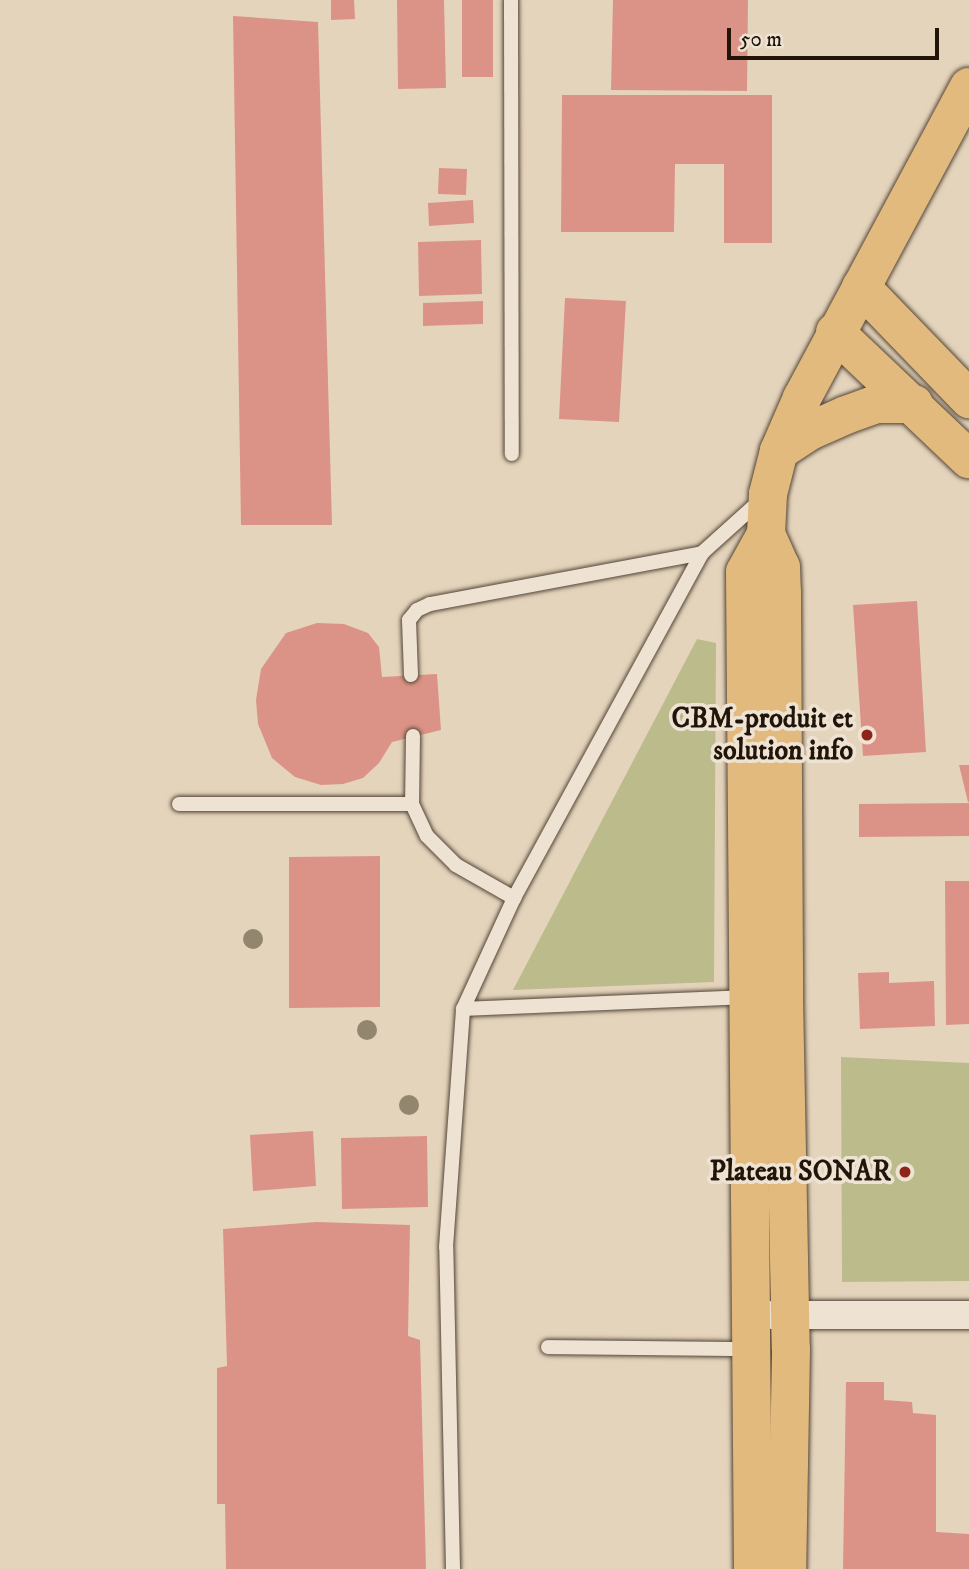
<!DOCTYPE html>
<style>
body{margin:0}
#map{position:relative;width:969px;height:1569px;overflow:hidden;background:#e5d4bc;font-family:"IM FELL DW Pica",serif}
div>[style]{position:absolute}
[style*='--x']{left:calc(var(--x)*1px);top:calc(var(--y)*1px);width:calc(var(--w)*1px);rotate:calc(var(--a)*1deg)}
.green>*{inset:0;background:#bcbb8c}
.building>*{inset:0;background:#dc9387}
.roads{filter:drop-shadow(0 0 2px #524536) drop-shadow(0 0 2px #524536)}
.service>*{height:14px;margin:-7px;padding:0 7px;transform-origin:7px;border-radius:7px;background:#eee3d3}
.minor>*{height:28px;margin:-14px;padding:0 14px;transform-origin:14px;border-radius:14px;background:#eee3d3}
.primary>*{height:38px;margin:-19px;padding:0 19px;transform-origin:19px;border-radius:19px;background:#e2ba7e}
.trees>*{width:20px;height:20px;margin:-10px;border-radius:50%;background:#93866f}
.dots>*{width:19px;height:19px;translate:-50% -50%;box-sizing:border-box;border:4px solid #eee3d3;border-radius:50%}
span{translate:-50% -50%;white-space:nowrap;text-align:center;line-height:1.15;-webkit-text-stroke:7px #eee3d3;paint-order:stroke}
.poi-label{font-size:28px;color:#211509;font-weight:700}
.right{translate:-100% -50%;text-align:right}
.scale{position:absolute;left:727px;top:28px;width:212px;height:32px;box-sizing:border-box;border:4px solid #211509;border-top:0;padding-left:9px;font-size:21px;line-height:24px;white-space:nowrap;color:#211509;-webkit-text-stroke:5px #eee3d3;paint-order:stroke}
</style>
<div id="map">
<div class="green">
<div style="clip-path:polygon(697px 639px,716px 643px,714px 982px,513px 990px)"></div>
<div style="clip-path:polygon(841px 1057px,969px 1063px,969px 1281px,842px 1282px)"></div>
</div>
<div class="building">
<div style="clip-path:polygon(331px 0,354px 0,355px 19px,331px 20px)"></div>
<div style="clip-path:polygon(397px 0,444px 0,446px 88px,398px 89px)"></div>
<div style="clip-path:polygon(462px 0,493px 0,493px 77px,462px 77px)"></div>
<div style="clip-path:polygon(613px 0,748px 0,747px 91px,611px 90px)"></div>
<div style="clip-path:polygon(233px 16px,318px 22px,332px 525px,241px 525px)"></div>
<div style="clip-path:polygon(562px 95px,772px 95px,772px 243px,724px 243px,724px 164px,675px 164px,674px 232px,561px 232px)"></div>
<div style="clip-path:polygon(439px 168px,467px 169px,466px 195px,438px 194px)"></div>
<div style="clip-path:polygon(473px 200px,474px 223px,429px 226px,428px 203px)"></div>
<div style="clip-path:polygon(481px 240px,482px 294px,419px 296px,418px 242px)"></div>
<div style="clip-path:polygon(565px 298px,626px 301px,619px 422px,559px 419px)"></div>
<div style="clip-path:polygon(483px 301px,483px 324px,423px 326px,423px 303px)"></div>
<div style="clip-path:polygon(917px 601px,926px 752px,863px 756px,853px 605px)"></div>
<div style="clip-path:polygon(317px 623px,344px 624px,368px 633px,379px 647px,382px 677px,437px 674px,441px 730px,392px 742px,379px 763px,363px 778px,343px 784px,321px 785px,295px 777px,272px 758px,258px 724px,256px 700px,261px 669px,286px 633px)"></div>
<div style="clip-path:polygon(959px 765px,969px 765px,969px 802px,968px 802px)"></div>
<div style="clip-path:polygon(969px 803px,969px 836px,859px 837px,859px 804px)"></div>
<div style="clip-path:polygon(380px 856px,380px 1007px,289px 1008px,289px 857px)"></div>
<div style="clip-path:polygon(945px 881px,969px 881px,969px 1024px,946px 1025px)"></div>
<div style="clip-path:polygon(889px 972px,889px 983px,934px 981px,935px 1026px,860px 1029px,858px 973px)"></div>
<div style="clip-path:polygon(313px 1131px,316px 1186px,253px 1191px,250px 1135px)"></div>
<div style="clip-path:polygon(427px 1136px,428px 1207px,342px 1209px,341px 1138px)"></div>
<div style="clip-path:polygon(317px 1222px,410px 1225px,408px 1336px,420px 1340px,426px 1569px,226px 1569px,225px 1504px,217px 1504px,217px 1368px,227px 1366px,223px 1229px)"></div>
<div style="clip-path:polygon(846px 1382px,884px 1382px,884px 1400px,912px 1402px,913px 1413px,936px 1415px,936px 1532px,969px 1534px,969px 1569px,843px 1569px)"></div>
</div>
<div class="roads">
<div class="service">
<div style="--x:511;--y:0;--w:454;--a:89.9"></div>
<div style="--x:411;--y:675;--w:55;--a:-92.1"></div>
<div style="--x:409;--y:620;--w:13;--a:-51"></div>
<div style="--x:417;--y:610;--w:14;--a:-25"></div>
<div style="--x:430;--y:604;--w:277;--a:-10.6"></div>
<div style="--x:702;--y:553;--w:81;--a:-42"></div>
<div style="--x:413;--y:736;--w:68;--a:90.8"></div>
<div style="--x:412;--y:804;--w:35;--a:65"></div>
<div style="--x:427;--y:836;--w:41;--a:45"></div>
<div style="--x:456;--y:865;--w:67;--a:29.6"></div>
<div style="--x:179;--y:804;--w:233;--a:0"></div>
<div style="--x:463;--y:1009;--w:285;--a:-2.4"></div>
<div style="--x:548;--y:1347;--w:202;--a:0.6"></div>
<div style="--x:453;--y:1569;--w:322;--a:-91.2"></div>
<div style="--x:446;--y:1247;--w:239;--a:-85.9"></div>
<div style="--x:463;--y:1009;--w:122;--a:-65.3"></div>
<div style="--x:514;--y:898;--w:393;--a:-61.4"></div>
</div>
<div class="minor">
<div style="--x:772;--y:1315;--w:197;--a:0"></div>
</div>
<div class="primary">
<div style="--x:861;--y:287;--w:156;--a:46"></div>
<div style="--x:835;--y:332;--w:185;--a:43.5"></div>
<div style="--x:779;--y:451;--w:37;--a:-33"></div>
<div style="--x:810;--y:431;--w:39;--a:-24"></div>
<div style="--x:846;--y:415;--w:32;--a:-20"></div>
<div style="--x:876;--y:404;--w:38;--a:0"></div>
<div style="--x:766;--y:534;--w:36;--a:66"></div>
<div style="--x:781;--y:567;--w:25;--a:88"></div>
<div style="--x:782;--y:592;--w:406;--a:89.7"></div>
<div style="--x:784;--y:998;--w:351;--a:88.9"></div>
<div style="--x:791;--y:1349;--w:220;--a:91"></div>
<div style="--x:753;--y:1569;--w:997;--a:-90.46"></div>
<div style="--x:745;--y:572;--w:43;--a:-61.1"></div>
<div style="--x:766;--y:534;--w:40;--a:-87.1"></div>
<div style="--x:768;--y:494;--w:44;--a:-75.7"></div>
<div style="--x:779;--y:451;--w:58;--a:-66.5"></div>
<div style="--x:802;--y:398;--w:353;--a:-61.8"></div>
</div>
</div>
<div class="trees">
<div style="left:253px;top:939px"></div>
<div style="left:367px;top:1030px"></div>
<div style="left:409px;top:1105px"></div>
</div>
<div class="dots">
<div style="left:867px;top:735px;background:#8f2418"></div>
<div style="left:905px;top:1172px;background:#8f2418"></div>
</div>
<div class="poi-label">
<span class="right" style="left:853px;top:735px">CBM-produit et<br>solution info</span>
<span class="right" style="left:891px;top:1172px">Plateau SONAR</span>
</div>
<div class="scale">50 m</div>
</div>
